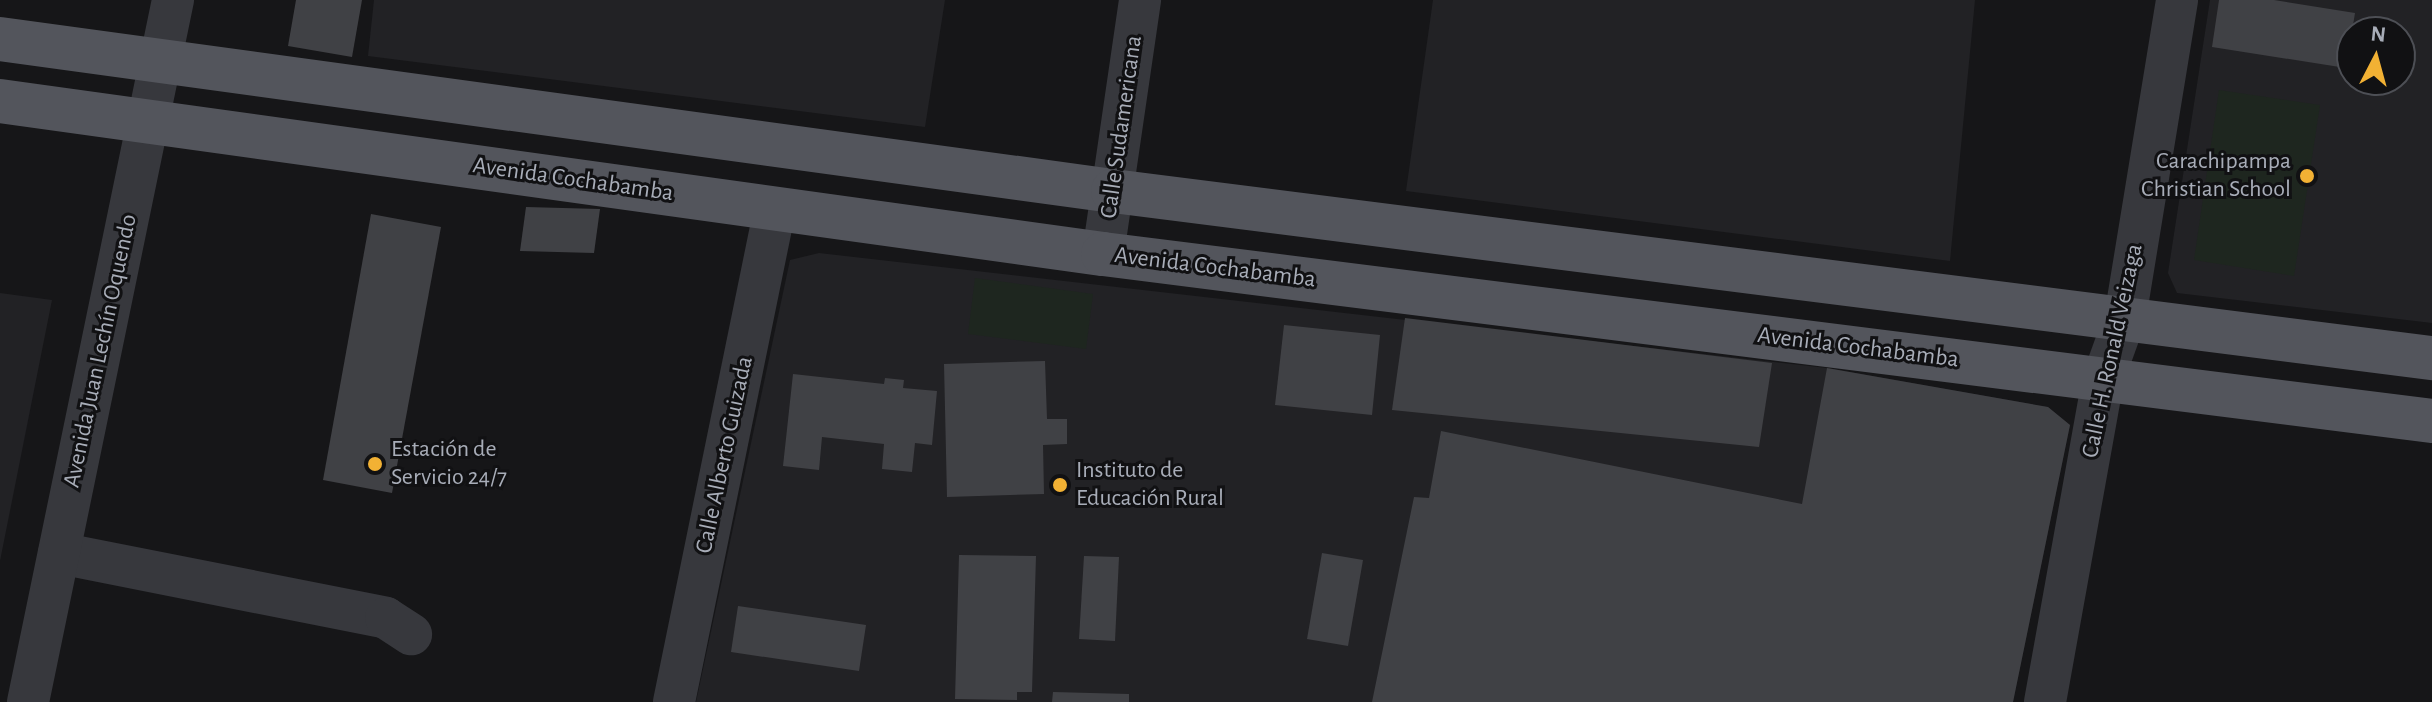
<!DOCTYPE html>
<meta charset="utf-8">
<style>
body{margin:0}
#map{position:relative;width:2432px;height:702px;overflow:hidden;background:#161618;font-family:"Alegreya Sans",sans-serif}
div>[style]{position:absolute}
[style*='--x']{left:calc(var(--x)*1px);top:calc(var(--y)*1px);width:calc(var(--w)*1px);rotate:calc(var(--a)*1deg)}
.built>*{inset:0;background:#222225}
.green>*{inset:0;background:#1e261f}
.building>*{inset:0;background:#404145}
.minor>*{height:42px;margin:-21px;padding:0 21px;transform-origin:21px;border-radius:21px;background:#37383d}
.major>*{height:44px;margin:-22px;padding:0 22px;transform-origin:22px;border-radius:22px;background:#53555c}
.dots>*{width:22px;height:22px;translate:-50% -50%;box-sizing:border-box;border:4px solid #111113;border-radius:50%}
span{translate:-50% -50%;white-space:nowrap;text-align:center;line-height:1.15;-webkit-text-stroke:6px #111113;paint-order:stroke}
.street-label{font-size:24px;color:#a8adb8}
.poi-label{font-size:24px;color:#a8adb8}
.right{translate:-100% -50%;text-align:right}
.left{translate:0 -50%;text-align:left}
.north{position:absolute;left:2336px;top:16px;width:80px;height:80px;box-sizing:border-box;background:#111113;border:2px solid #4d4f55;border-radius:50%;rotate:6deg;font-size:22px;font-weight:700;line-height:32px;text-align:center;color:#a8adb8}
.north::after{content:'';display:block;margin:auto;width:28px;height:36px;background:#f2b134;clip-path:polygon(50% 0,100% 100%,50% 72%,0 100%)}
</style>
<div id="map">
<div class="built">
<div style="clip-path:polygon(374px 0,945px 0,925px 127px,368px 56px)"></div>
<div style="clip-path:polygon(1433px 0,1975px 0,1950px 261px,1406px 191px)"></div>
<div style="clip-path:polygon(evenodd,2210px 0,2432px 0,2432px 323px,2177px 293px,2168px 273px,2210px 0,2352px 32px,2400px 32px,2400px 80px,2352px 80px,2352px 32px)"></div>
<div style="clip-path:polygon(819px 253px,1827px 368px,2048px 407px,2070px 425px,2013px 702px,696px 702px,790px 260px)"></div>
<div style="clip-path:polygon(0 293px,52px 300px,0 561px)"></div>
</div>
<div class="green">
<div style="clip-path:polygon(2219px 90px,2320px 105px,2294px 276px,2194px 260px)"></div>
<div style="clip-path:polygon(975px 278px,1093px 294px,1086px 349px,968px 334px)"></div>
</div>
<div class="building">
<div style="clip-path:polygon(296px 0,362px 0,352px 57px,288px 46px)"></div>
<div style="clip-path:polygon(2219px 0,2274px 0,2355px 13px,2346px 68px,2212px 47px)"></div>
<div style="clip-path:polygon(526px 207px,600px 209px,594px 253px,520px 251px)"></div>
<div style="clip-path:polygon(371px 214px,441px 227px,392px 493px,323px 480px)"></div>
<div style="clip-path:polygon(1405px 318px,1772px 363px,1759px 447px,1392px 410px)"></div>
<div style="clip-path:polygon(1284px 325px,1380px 335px,1372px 415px,1275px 405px)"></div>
<div style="clip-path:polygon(1045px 361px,1047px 419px,1067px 419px,1067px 444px,1043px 445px,1044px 494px,947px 497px,944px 364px)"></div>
<div style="clip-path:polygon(1827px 368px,2048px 407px,2070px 425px,2013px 702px,1372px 702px,1414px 497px,1429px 498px,1441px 431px,1802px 504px)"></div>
<div style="clip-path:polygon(793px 374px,884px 384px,885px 378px,904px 380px,903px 388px,937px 391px,932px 445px,915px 443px,912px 472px,882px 469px,884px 444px,822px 437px,819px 470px,783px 466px)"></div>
<div style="clip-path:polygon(1322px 553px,1363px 560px,1348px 646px,1307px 639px)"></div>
<div style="clip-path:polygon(959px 555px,1036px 556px,1032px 692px,1017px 692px,1017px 700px,955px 699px)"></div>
<div style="clip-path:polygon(1084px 556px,1119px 557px,1115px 641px,1079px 639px)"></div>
<div style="clip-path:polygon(738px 606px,866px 625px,859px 671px,731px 652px)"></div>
<div style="clip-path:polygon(1053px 692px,1129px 694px,1129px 702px,1052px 702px)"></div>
</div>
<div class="minor">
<div style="--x:1103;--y:254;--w:257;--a:-81.7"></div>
<div style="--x:59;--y:553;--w:333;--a:11.2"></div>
<div style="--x:386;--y:618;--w:30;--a:33"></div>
<div style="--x:28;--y:702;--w:717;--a:-78.33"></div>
<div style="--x:674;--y:702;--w:504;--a:-78.44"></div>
<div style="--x:2045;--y:702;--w:328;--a:-79.8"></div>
<div style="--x:2103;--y:379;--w:65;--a:-70.2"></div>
<div style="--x:2125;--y:318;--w:322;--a:-80.7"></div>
</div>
<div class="major">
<div style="--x:0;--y:39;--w:1123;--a:7.78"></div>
<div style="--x:1113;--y:191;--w:1330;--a:7.22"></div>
<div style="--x:0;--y:101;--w:1114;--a:7.9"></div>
<div style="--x:1103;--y:254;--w:1339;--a:7.16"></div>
</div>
<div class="dots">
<div style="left:2307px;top:176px;background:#f2b134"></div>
<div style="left:375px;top:464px;background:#f2b134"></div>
<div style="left:1060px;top:485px;background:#f2b134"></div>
</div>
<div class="street-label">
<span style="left:1122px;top:127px;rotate:-82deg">Calle Sudamericana</span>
<span style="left:573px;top:180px;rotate:8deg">Avenida Cochabamba</span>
<span style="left:1215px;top:268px;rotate:7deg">Avenida Cochabamba</span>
<span style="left:1858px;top:348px;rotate:7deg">Avenida Cochabamba</span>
<span style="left:101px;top:351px;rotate:-78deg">Avenida Juan Lechín Oquendo</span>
<span style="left:2113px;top:351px;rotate:-78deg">Calle H. Ronald Veizaga</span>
<span style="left:725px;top:455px;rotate:-78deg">Calle Alberto Guizada</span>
</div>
<div class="poi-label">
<span class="right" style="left:2291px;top:176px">Carachipampa<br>Christian School</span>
<span class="left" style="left:391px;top:464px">Estación de<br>Servicio 24/7</span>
<span class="left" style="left:1076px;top:485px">Instituto de<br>Educación Rural</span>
</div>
<div class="north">N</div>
</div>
